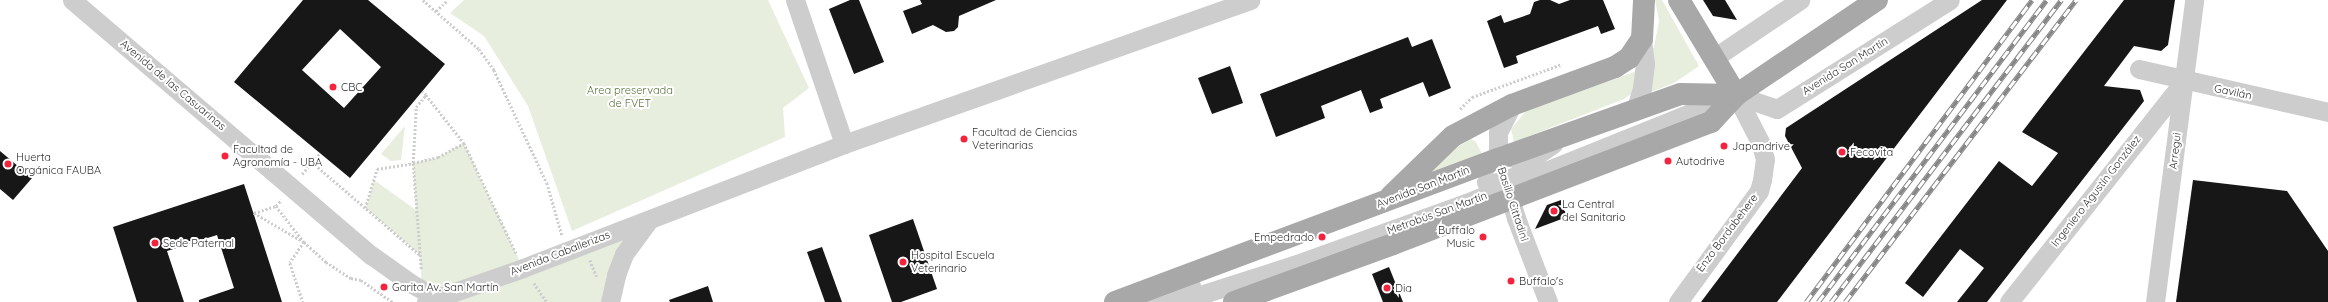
<!DOCTYPE html>
<meta charset="utf-8">
<style>
body{margin:0}
#map{position:relative;width:2328px;height:302px;overflow:hidden;background:#fff;font-family:Quicksand,sans-serif}
div>[style]{position:absolute}
[style*='--x']{left:calc(var(--x)*1px);top:calc(var(--y)*1px);width:calc(var(--w)*1px);rotate:calc(var(--a)*1deg)}
.green>*{inset:0;background:#e7eedd}
.building>*{inset:0;background:#171717}
.path>*{height:2.5px;margin-top:-1.25px;transform-origin:0;background:repeating-linear-gradient(90deg,#cdcdcd 0 2px,transparent 0 4px)}
.minor>*{height:19px;margin:-9.5px;padding:0 9.5px;transform-origin:9.5px;border-radius:9.5px;background:#cdcdcd}
.major>*{height:22px;margin:-11px;padding:0 11px;transform-origin:11px;border-radius:11px;background:#a8a8a8}
.rail>*{height:4.5px;margin-top:-2.25px;transform-origin:0;background:repeating-linear-gradient(90deg,#fff 0 9px,#858585 0 18px);box-sizing:border-box;border-block:1px solid #858585}
.dots>*{width:11px;height:11px;translate:-50% -50%;box-sizing:border-box;border:2px solid #fff;border-radius:50%}
span{translate:-50% -50%;white-space:nowrap;text-align:center;line-height:1.15;-webkit-text-stroke:4px #fff;paint-order:stroke}
.street-label{font-size:11px;color:#303030}
.poi-label{font-size:11px;color:#303030}
.left{translate:0 -50%;text-align:left}
.right{translate:-100% -50%;text-align:right}
.park-label{font-size:11px;color:#567139}
</style>
<div id="map">
<div class="green">
<div style="clip-path:polygon(464px 0,768px 0,809px 88px,783px 108px,785px 137px,572px 231px,528px 106px,484px 36px,450px 13px)"></div>
<div style="clip-path:polygon(1655px 0,1662px 0,1699px 66px,1674px 83px,1651px 92px,1649px 54px,1654px 47px,1659px 21px)"></div>
<div style="clip-path:polygon(1641px 63px,1631px 94px,1624px 99px,1514px 142px,1511px 129px,1526px 111px,1634px 72px)"></div>
<div style="clip-path:polygon(405px 126px,401px 160px,391px 161px,381px 154px)"></div>
<div style="clip-path:polygon(1471px 139px,1476px 142px,1482px 154px,1425px 178px,1451px 151px)"></div>
<div style="clip-path:polygon(464px 143px,523px 268px,650px 219px,610px 302px,444px 302px,422px 289px,420px 255px,366px 208px,374px 180px,416px 210px,413px 163px,438px 157px)"></div>
</div>
<div class="building">
<div style="clip-path:polygon(evenodd,303px 0,368px 0,445px 64px,350px 178px,234px 82px,303px 0,340px 29px,381px 67px,344px 108px,302px 70px,340px 29px)"></div>
<div style="clip-path:polygon(850px 0,859px 0,884px 62px,854px 74px,829px 9px)"></div>
<div style="clip-path:polygon(920px 0,996px 0,959px 16px,958px 27px,954px 31px,946px 32px,933px 25px,912px 34px,903px 11px,922px 4px)"></div>
<div style="clip-path:polygon(1540px 0,1550px 0,1559px 4px,1570px 0,1603px 0,1615px 29px,1601px 34px,1598px 26px,1516px 56px,1518px 63px,1504px 68px,1487px 21px,1501px 15px,1504px 23px,1530px 14px,1534px 2px)"></div>
<div style="clip-path:polygon(1703px 0,1725px 0,1737px 20px,1713px 16px)"></div>
<div style="clip-path:polygon(1982px 0,2007px 0,1777px 302px,1701px 302px,1802px 168px,1785px 136px,1786px 128px)"></div>
<div style="clip-path:polygon(2124px 0,2175px 0,2168px 45px,2161px 51px,2134px 46px,2104px 86px,2140px 90px,2144px 101px,1987px 302px,1957px 302px,1984px 268px,1960px 249px,1923px 297px,1905px 283px,1999px 161px,2032px 186px,2058px 153px,2022px 132px)"></div>
<div style="clip-path:polygon(1408px 37px,1412px 47px,1432px 39px,1451px 88px,1429px 97px,1423px 82px,1380px 99px,1383px 108px,1370px 113px,1361px 90px,1321px 106px,1325px 118px,1276px 137px,1260px 94px)"></div>
<div style="clip-path:polygon(1230px 66px,1243px 103px,1212px 114px,1198px 78px)"></div>
<div style="clip-path:polygon(0 151px,32px 178px,13px 200px,0 189px)"></div>
<div style="clip-path:polygon(2193px 180px,2287px 191px,2328px 251px,2328px 302px,2176px 302px)"></div>
<div style="clip-path:polygon(244px 184px,282px 302px,199px 302px,199px 300px,234px 288px,217px 235px,167px 251px,184px 302px,137px 302px,113px 227px)"></div>
<div style="clip-path:polygon(1561px 200px,1567px 217px,1535px 229px,1547px 205px)"></div>
<div style="clip-path:polygon(913px 219px,937px 289px,901px 302px,892px 302px,869px 235px)"></div>
<div style="clip-path:polygon(822px 247px,842px 302px,825px 302px,807px 252px)"></div>
<div style="clip-path:polygon(1389px 267px,1403px 302px,1383px 302px,1372px 274px)"></div>
<div style="clip-path:polygon(708px 286px,713px 302px,670px 302px,669px 300px)"></div>
</div>
<div class="path">
<div style="--x:423;--y:0;--w:74;--a:41.2"></div>
<div style="--x:479;--y:49;--w:26;--a:54"></div>
<div style="--x:494;--y:70;--w:125;--a:64.9"></div>
<div style="--x:547;--y:183;--w:54;--a:73.9"></div>
<div style="--x:436;--y:11;--w:16;--a:-43"></div>
<div style="--x:426;--y:95;--w:61;--a:51.6"></div>
<div style="--x:464;--y:143;--w:122;--a:64.7"></div>
<div style="--x:1460;--y:109;--w:17;--a:-45"></div>
<div style="--x:1472;--y:97;--w:96;--a:-20.1"></div>
<div style="--x:312;--y:162;--w:143;--a:40.7"></div>
<div style="--x:302;--y:174;--w:28;--a:-49"></div>
<div style="--x:276;--y:206;--w:46;--a:52.1"></div>
<div style="--x:304;--y:242;--w:30;--a:42"></div>
<div style="--x:326;--y:262;--w:30;--a:33"></div>
<div style="--x:351;--y:278;--w:10;--a:11"></div>
<div style="--x:361;--y:280;--w:39;--a:35"></div>
<div style="--x:365;--y:208;--w:41;--a:-72.9"></div>
<div style="--x:377;--y:169;--w:36;--a:-9"></div>
<div style="--x:413;--y:163;--w:56;--a:-86.9"></div>
<div style="--x:416;--y:107;--w:16;--a:-50"></div>
<div style="--x:426;--y:95;--w:5;--a:-143"></div>
<div style="--x:254;--y:213;--w:58;--a:30.1"></div>
<div style="--x:304;--y:242;--w:25;--a:124"></div>
<div style="--x:290;--y:263;--w:41;--a:71.6"></div>
<div style="--x:254;--y:213;--w:23;--a:-18"></div>
<div style="--x:276;--y:206;--w:8;--a:-50"></div>
<div style="--x:590;--y:260;--w:18;--a:68"></div>
<div style="--x:421;--y:269;--w:106;--a:-94.3"></div>
<div style="--x:413;--y:163;--w:26;--a:-13"></div>
<div style="--x:438;--y:157;--w:30;--a:-28"></div>
<div style="--x:534;--y:283;--w:23;--a:56"></div>
</div>
<div class="minor">
<div style="--x:72;--y:0;--w:393;--a:40.5"></div>
<div style="--x:371;--y:255;--w:50;--a:35.3"></div>
<div style="--x:412;--y:284;--w:37;--a:29"></div>
<div style="--x:795;--y:0;--w:152;--a:71.2"></div>
<div style="--x:1714;--y:58;--w:104;--a:-34"></div>
<div style="--x:2139;--y:69;--w:194;--a:12.8"></div>
<div style="--x:1736;--y:95;--w:43;--a:18.9"></div>
<div style="--x:1777;--y:109;--w:204;--a:-32.2"></div>
<div style="--x:1512;--y:105;--w:30;--a:117"></div>
<div style="--x:1498;--y:132;--w:27;--a:90"></div>
<div style="--x:1498;--y:159;--w:62;--a:73"></div>
<div style="--x:1516;--y:218;--w:90;--a:69.1"></div>
<div style="--x:1635;--y:111;--w:24;--a:-73"></div>
<div style="--x:1642;--y:88;--w:24;--a:-83"></div>
<div style="--x:1645;--y:64;--w:25;--a:-97"></div>
<div style="--x:1486;--y:182;--w:43;--a:-26"></div>
<div style="--x:1525;--y:163;--w:34;--a:-34"></div>
<div style="--x:426;--y:302;--w:103;--a:-19.3"></div>
<div style="--x:523;--y:268;--w:344;--a:-21.1"></div>
<div style="--x:844;--y:144;--w:431;--a:-19.5"></div>
<div style="--x:610;--y:302;--w:28;--a:-77"></div>
<div style="--x:616;--y:275;--w:22;--a:-69"></div>
<div style="--x:624;--y:254;--w:42;--a:-53.7"></div>
<div style="--x:1149;--y:302;--w:45;--a:-20.9"></div>
<div style="--x:1178;--y:302;--w:122;--a:-17.7"></div>
<div style="--x:1294;--y:265;--w:183;--a:-19.8"></div>
<div style="--x:1466;--y:203;--w:287;--a:-21.9"></div>
<div style="--x:1678;--y:302;--w:137;--a:-53.9"></div>
<div style="--x:1759;--y:191;--w:11;--a:-75"></div>
<div style="--x:1762;--y:180;--w:21;--a:-82"></div>
<div style="--x:1765;--y:159;--w:18;--a:-106"></div>
<div style="--x:1760;--y:142;--w:53;--a:-117.1"></div>
<div style="--x:2009;--y:302;--w:282;--a:-51.6"></div>
<div style="--x:2155;--y:302;--w:305;--a:-82.6"></div>
</div>
<div class="major">
<div style="--x:1679;--y:0;--w:111;--a:59"></div>
<div style="--x:1391;--y:196;--w:86;--a:-44.1"></div>
<div style="--x:1453;--y:136;--w:67;--a:-27.7"></div>
<div style="--x:1512;--y:105;--w:110;--a:-20.3"></div>
<div style="--x:1615;--y:67;--w:17;--a:-33"></div>
<div style="--x:1629;--y:58;--w:23;--a:-56"></div>
<div style="--x:1642;--y:39;--w:39;--a:-87"></div>
<div style="--x:1115;--y:302;--w:409;--a:-20.5"></div>
<div style="--x:1498;--y:159;--w:194;--a:-19.6"></div>
<div style="--x:1681;--y:94;--w:55;--a:1"></div>
<div style="--x:1234;--y:302;--w:169;--a:-20"></div>
<div style="--x:1393;--y:244;--w:341;--a:-21"></div>
<div style="--x:1711;--y:122;--w:37;--a:-47"></div>
<div style="--x:1736;--y:95;--w:170;--a:-34"></div>
</div>
<div class="rail">
<div style="--x:1806;--y:302;--w:377;--a:-53.2"></div>
<div style="--x:1818;--y:302;--w:378;--a:-52.9"></div>
<div style="--x:1831;--y:302;--w:380;--a:-52.7"></div>
<div style="--x:1845;--y:302;--w:380;--a:-52.6"></div>
</div>
<div class="dots">
<div style="left:333px;top:87px;background:#f5243e"></div>
<div style="left:964px;top:139px;background:#f5243e"></div>
<div style="left:1724px;top:146px;background:#f5243e"></div>
<div style="left:1842px;top:152px;background:#f5243e"></div>
<div style="left:225px;top:156px;background:#f5243e"></div>
<div style="left:1668px;top:161px;background:#f5243e"></div>
<div style="left:8px;top:164px;background:#f5243e"></div>
<div style="left:1554px;top:211px;background:#f5243e"></div>
<div style="left:1322px;top:237px;background:#f5243e"></div>
<div style="left:1483px;top:237px;background:#f5243e"></div>
<div style="left:155px;top:243px;background:#f5243e"></div>
<div style="left:903px;top:262px;background:#f5243e"></div>
<div style="left:1511px;top:281px;background:#f5243e"></div>
<div style="left:384px;top:287px;background:#f5243e"></div>
<div style="left:1387px;top:288px;background:#f5243e"></div>
</div>
<div class="street-label">
<span style="left:1845px;top:66px;rotate:-32deg">Avenida San Martín</span>
<span style="left:173px;top:85px;rotate:40deg">Avenida de las Casuarinas</span>
<span style="left:2233px;top:92px;rotate:12deg">Gavilán</span>
<span style="left:2175px;top:151px;rotate:-83deg">Arregui</span>
<span style="left:1423px;top:187px;rotate:-21deg">Avenida San Martín</span>
<span style="left:2096px;top:191px;rotate:-52deg">Ingeniero Agustín González</span>
<span style="left:1513px;top:204px;rotate:72deg">Basilio Cittadini</span>
<span style="left:1437px;top:213px;rotate:-20deg">Metrobús San Martín</span>
<span style="left:1727px;top:233px;rotate:-53deg">Enzo Bordabehere</span>
<span style="left:560px;top:253px;rotate:-21deg">Avenida Caballerizas</span>
</div>
<div class="poi-label">
<span class="left" style="left:341px;top:87px">CBC</span>
<span class="left" style="left:972px;top:139px">Facultad de Ciencias<br>Veterinarias</span>
<span class="left" style="left:1732px;top:146px">Japandrive</span>
<span class="left" style="left:233px;top:156px">Facultad de<br>Agronomía - UBA</span>
<span class="left" style="left:1850px;top:152px">Fecovita</span>
<span class="left" style="left:16px;top:164px">Huerta<br>Orgánica FAUBA</span>
<span class="left" style="left:1676px;top:161px">Autodrive</span>
<span class="left" style="left:1562px;top:211px">La Central<br>del Sanitario</span>
<span class="right" style="left:1475px;top:237px">Buffalo<br>Music</span>
<span class="right" style="left:1314px;top:237px">Empedrado</span>
<span class="left" style="left:163px;top:243px">Sede Paternal</span>
<span class="left" style="left:911px;top:262px">Hospital Escuela<br>Veterinario</span>
<span class="left" style="left:1519px;top:281px">Buffalo's</span>
<span class="left" style="left:392px;top:287px">Garita Av. San Martín</span>
<span class="left" style="left:1395px;top:288px">Dia</span>
</div>
<div class="park-label">
<span style="left:630px;top:97px">Area preservada<br>de FVET</span>
</div>
</div>
